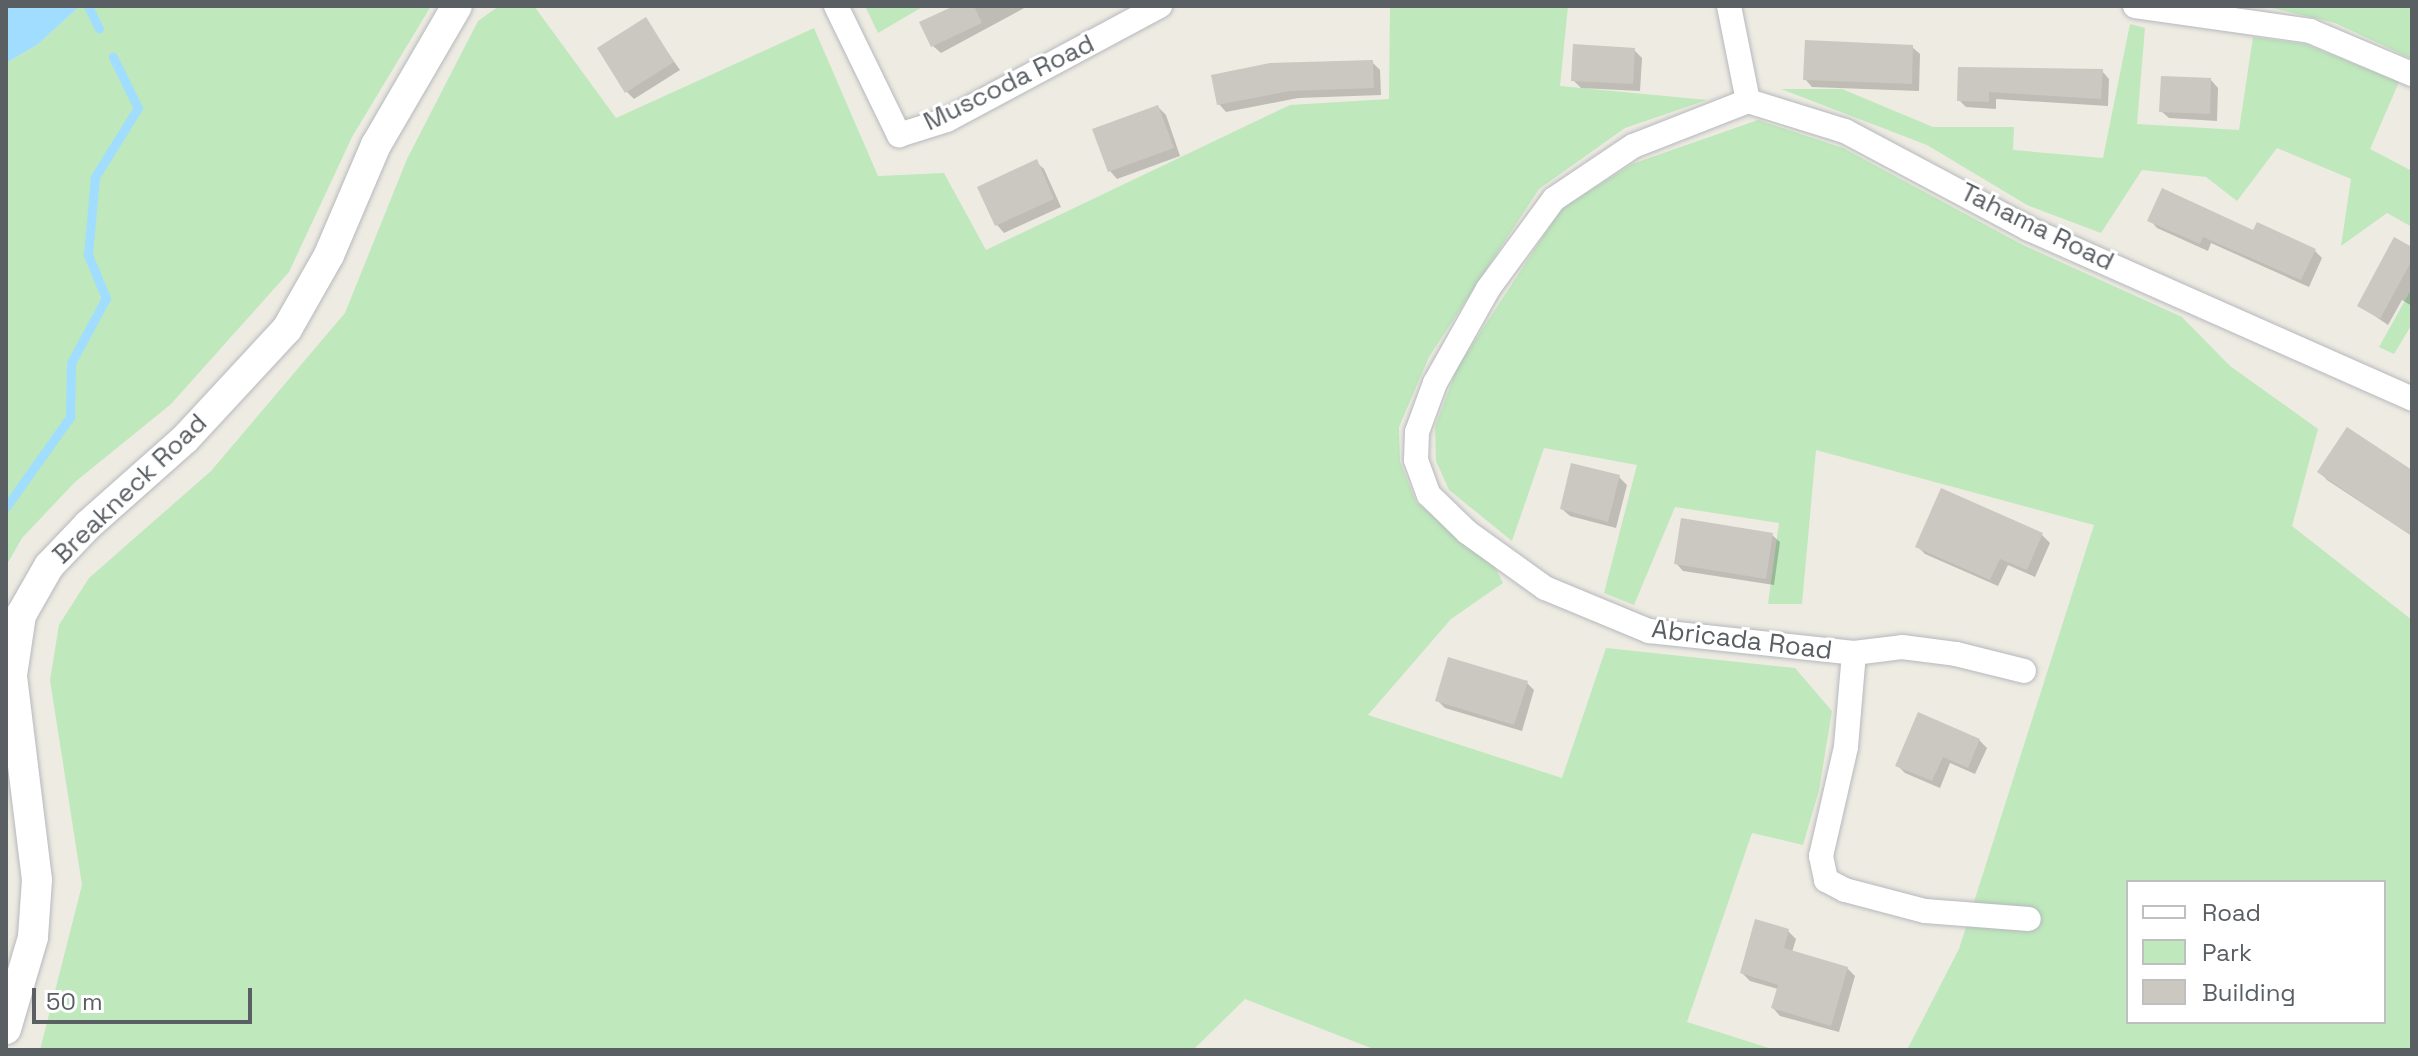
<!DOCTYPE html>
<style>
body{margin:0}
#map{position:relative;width:2418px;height:1056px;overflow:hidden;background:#eeebe2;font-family:"Space Grotesk",sans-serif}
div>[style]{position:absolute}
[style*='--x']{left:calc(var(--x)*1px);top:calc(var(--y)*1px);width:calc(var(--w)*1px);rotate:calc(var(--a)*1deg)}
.green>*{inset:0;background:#bfe8bc}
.water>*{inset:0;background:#a1ddff}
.shadow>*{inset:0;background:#0003}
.stream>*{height:9px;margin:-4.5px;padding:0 4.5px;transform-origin:4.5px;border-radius:4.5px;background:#a1ddff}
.building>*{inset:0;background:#cbc7c1}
.roads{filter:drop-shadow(0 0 2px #b5b9bd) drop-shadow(0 0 2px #b5b9bd)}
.minor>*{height:24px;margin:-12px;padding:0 12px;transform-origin:12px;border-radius:12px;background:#fff}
.tertiary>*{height:30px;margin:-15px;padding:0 15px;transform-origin:15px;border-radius:15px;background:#fff}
span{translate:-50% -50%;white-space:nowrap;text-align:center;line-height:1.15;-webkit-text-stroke:6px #fff;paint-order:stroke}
.street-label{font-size:26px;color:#5a5f64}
.frame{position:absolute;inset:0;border:8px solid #5a5f64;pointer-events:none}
.legend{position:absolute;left:2126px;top:880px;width:260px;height:144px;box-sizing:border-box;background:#fff;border:2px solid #bdbfc1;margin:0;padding:10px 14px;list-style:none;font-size:24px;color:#5a5f64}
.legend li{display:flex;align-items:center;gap:16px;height:40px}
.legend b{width:40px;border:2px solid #bdbfc1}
.scale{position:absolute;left:32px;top:988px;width:220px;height:36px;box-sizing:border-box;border:4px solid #5a5f64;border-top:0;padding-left:10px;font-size:24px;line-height:28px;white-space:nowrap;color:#5a5f64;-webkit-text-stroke:6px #fff;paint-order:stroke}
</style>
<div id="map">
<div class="green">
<div style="clip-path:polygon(80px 6px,431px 6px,352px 137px,289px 272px,171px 404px,75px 482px,22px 538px,6px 566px,6px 63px,37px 45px)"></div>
<div style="clip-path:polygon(499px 6px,534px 6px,616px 118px,814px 28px,878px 176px,944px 173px,986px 250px,1290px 105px,1389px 99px,1390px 6px,1568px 6px,1560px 86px,1707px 100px,1625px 128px,1539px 189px,1429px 357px,1399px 427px,1400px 461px,1416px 502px,1494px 565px,1503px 583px,1451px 619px,1368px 715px,1562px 778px,1606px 648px,1795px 668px,1832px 711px,1819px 790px,1803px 845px,1752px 833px,1687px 1022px,1775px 1050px,1376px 1050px,1245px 999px,1193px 1050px,40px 1050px,82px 885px,50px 680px,59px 625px,89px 578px,211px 471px,345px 313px,407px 159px,478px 21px)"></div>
<div style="clip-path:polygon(865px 6px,924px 6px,878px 33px)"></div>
<div style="clip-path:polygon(2412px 6px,2412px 59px,2335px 23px,2268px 7px)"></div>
<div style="clip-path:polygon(2130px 24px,2145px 28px,2137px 124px,2239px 130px,2253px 37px,2305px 44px,2399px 82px,2370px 149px,2412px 171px,2412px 227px,2387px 213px,2341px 246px,2351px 179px,2277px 148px,2237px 201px,2206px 177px,2142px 170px,2101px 233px,2027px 205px,1927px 145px,1781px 89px,1842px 89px,1933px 127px,2014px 127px,2013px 150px,2103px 158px)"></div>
<div style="clip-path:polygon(evenodd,1758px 120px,1843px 148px,2023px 245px,2182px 317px,2230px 366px,2318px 429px,2292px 526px,2412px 620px,2412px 1050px,1907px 1050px,1959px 949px,2094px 525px,1816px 450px,1802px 604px,1768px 604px,1779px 523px,1675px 507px,1634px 605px,1604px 593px,1637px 465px,1544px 448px,1512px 541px,1449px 490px,1436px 461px,1435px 427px,1457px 368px,1561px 209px,1632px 164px,1758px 120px,2128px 882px,2384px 882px,2384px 1022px,2128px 1022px,2128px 882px)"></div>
<div style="clip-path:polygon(2412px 288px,2412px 324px,2394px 354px,2379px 347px)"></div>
</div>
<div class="water">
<div style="clip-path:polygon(6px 6px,80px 6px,37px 45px,6px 63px)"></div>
</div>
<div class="shadow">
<div style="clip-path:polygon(958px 6px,1028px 6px,941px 53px,933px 46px)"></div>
<div style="clip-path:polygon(645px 20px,680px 70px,634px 99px,627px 92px)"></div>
<div style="clip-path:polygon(1912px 47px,1920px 54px,1919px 91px,1812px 87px,1805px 79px)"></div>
<div style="clip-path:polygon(1634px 50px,1642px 58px,1640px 91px,1581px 88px,1573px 80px)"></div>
<div style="clip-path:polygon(1372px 62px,1380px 70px,1381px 95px,1298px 98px,1226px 112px,1219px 104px)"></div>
<div style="clip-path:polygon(1960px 69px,2102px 71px,2109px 79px,2108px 106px,1996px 99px,1996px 109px,1966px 107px,1959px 100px)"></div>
<div style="clip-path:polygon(2211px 80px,2218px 88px,2217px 121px,2169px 118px,2161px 111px)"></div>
<div style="clip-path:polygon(1158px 107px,1166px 115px,1180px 156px,1117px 179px,1110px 171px)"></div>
<div style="clip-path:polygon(1036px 162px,1044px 169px,1061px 207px,1004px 233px,997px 225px)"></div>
<div style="clip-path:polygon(2150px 220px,2254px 232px,2315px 251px,2322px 258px,2309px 287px,2211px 243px,2208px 251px,2157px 228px)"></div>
<div style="clip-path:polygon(2412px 249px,2412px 306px,2402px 300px,2388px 325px,2360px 306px)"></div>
<div style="clip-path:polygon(2320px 472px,2412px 472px,2412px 536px,2327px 480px)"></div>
<div style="clip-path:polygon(1619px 477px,1627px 485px,1616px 528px,1570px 516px,1562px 509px)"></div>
<div style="clip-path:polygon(1772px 535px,1780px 542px,1774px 585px,1683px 571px,1676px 563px)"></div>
<div style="clip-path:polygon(2042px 535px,2050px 543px,2035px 577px,2008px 565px,1998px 586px,1925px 554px,1917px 546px)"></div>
<div style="clip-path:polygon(1527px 683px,1534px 690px,1522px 731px,1445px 708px,1438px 701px)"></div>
<div style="clip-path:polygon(1979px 740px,1987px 748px,1975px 774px,1950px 763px,1940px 788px,1905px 773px,1897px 765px)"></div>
<div style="clip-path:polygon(1788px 931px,1796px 939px,1792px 952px,1847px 968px,1855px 976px,1839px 1032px,1780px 1016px,1773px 1008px,1778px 989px,1750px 981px,1742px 973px)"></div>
</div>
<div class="stream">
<div style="--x:88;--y:6;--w:25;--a:64"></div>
<div style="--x:6;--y:507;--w:110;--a:-54.6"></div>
<div style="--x:70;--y:417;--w:54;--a:-88.9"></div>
<div style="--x:71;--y:363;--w:74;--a:-61.7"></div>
<div style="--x:106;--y:298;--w:47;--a:-112.7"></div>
<div style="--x:88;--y:255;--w:78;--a:-84.9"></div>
<div style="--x:95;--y:177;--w:81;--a:-58.1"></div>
<div style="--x:138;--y:108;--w:57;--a:-116.1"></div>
</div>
<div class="building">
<div style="clip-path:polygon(954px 6px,974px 6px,982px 23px,931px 47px,919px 22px)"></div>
<div style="clip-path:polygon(646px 17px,674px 62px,625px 93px,597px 48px)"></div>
<div style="clip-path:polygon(1805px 40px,1913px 45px,1912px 84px,1803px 80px)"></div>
<div style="clip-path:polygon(1573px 44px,1635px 48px,1633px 84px,1571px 81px)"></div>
<div style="clip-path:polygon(1373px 60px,1374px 88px,1290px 91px,1217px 105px,1211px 75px,1270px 63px)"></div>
<div style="clip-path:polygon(1958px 67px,2103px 69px,2101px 99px,1989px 92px,1989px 102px,1957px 101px)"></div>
<div style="clip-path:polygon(2161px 76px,2211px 78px,2210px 114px,2159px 112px)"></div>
<div style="clip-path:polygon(1158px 105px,1174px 148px,1108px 172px,1092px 129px)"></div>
<div style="clip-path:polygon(1037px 159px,1054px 199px,995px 226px,977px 187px)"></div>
<div style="clip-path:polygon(2162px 188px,2253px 230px,2257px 222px,2316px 249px,2301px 280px,2203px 237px,2200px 244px,2147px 221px)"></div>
<div style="clip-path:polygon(2394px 237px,2412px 247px,2412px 260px,2380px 319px,2357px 306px)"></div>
<div style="clip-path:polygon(2347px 427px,2412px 470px,2412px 536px,2317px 472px)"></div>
<div style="clip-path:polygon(1571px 463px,1620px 475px,1608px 522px,1560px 509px)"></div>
<div style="clip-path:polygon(1941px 488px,2043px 533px,2027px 570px,2000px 559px,1990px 580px,1915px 547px)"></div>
<div style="clip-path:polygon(1681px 518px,1773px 533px,1766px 579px,1674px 564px)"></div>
<div style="clip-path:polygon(1448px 657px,1528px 681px,1514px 725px,1435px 701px)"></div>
<div style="clip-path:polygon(1918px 712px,1980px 739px,1968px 768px,1943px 757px,1932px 781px,1895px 766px)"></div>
<div style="clip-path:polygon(1755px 919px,1789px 929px,1784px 948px,1848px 967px,1831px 1026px,1771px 1008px,1778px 985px,1740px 973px)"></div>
</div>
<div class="roads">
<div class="minor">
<div style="--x:836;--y:6;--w:144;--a:64"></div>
<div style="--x:899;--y:135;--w:50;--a:-17.4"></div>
<div style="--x:947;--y:120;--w:242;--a:-28.2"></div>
<div style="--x:1729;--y:6;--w:97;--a:78.7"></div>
<div style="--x:1748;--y:101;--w:102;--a:17.2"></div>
<div style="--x:1845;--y:131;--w:208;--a:28"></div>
<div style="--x:2029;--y:229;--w:419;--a:23.9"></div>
<div style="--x:2135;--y:6;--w:177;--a:8.1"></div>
<div style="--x:2310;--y:31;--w:111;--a:22.9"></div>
<div style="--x:1748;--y:101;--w:123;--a:158.6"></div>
<div style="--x:1633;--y:146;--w:95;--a:146.1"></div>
<div style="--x:1554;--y:199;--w:112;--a:126.3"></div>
<div style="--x:1488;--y:289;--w:108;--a:119.4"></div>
<div style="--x:1435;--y:383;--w:52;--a:110.2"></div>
<div style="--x:1417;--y:432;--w:28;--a:92"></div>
<div style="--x:1416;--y:460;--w:37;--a:70"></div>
<div style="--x:1429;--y:495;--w:53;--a:44.2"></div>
<div style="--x:1467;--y:532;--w:96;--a:35.7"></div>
<div style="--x:1545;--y:588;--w:113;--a:22.5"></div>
<div style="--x:1649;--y:631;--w:206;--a:6.1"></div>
<div style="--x:1854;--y:653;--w:48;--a:-7.1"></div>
<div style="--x:1902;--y:647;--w:54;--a:7.4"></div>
<div style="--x:1956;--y:654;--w:70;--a:14"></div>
<div style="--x:1854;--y:653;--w:94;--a:94.9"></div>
<div style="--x:1846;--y:747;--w:112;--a:102.9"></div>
<div style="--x:1821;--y:856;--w:25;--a:78"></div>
<div style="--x:1826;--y:880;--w:21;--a:28"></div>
<div style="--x:1845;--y:890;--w:83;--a:14.7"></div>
<div style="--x:1925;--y:911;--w:104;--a:4.4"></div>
</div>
<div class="tertiary">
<div style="--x:6;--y:1029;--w:96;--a:-73.6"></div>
<div style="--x:33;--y:937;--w:57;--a:-86"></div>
<div style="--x:37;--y:880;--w:207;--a:-97"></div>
<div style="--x:12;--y:675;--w:61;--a:-81.5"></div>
<div style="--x:21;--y:615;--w:56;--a:-60.3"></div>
<div style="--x:49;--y:566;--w:57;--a:-46.4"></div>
<div style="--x:88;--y:525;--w:130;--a:-41.6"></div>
<div style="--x:185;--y:439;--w:150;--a:-47.2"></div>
<div style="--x:287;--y:329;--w:85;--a:-60.4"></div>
<div style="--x:329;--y:255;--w:120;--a:-66.9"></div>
<div style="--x:376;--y:145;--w:161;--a:-59.8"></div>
</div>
</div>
<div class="street-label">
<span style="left:1009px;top:83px;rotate:-26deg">Muscoda Road</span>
<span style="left:2037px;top:227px;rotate:26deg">Tahama Road</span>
<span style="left:130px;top:489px;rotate:-44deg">Breakneck Road</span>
<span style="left:1742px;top:640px;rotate:7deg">Abricada Road</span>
</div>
<div class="frame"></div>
<ul class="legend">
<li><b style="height:10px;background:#fff"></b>Road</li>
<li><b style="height:22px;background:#bfe8bc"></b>Park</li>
<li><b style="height:22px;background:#cbc7c1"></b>Building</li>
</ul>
<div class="scale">50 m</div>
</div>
